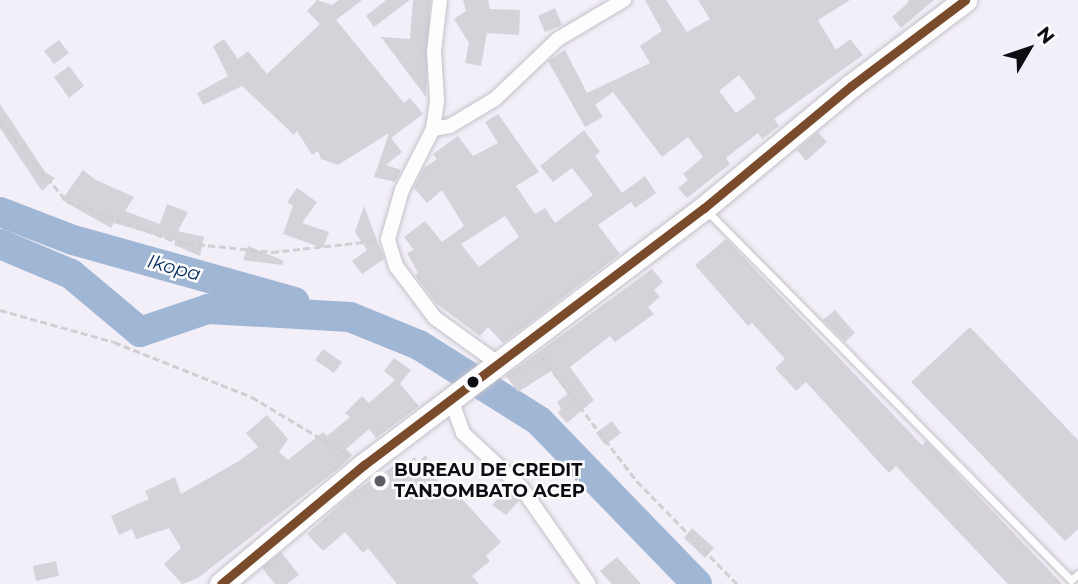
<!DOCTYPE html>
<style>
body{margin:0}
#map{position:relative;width:1078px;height:584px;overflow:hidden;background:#f3eff8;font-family:Montserrat,sans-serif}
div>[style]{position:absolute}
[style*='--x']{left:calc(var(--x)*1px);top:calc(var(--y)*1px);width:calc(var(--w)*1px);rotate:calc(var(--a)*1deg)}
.river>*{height:30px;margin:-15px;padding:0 15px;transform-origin:15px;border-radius:15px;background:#a0b6d5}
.building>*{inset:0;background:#d5d2da}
.path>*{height:2.5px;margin-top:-1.25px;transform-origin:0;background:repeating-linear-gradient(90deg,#d0cfd2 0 7px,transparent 0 10.5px)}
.roads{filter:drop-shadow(0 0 2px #c4c0c8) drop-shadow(0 0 2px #c4c0c8)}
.service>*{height:7px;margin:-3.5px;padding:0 3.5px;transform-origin:3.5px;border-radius:3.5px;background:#fdfdfe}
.minor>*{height:14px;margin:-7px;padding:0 7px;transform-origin:7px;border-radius:7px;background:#fdfdfe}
.primary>*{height:23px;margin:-11.5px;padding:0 11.5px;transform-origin:11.5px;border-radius:11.5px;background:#fdfdfe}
.bus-1>*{height:9px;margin:-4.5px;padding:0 4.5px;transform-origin:4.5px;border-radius:4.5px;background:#7a4b2a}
.dots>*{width:19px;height:19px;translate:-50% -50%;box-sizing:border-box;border:4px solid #fcfcfc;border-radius:50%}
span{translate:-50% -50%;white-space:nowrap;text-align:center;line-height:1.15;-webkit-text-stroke:5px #fcfcfc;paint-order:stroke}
.poi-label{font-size:18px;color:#0e0b12;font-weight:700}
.left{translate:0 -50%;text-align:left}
.water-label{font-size:19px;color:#002d5f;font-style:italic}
.north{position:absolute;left:994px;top:14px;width:70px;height:70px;-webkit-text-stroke:5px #fcfcfc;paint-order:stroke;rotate:51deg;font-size:19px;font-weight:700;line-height:28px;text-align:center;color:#0e0b12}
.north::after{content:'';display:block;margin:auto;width:24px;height:32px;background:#0e0b12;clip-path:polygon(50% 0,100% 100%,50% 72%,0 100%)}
</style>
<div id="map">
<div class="river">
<div style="--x:0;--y:212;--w:78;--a:21"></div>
<div style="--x:73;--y:240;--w:230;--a:15.6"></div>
<div style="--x:0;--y:244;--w:77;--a:22.9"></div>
<div style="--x:71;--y:274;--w:90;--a:40"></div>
<div style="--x:140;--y:332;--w:72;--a:-18.7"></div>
<div style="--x:208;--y:309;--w:142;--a:3.2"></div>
<div style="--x:350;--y:317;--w:74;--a:22.1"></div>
<div style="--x:419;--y:345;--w:142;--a:32.3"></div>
<div style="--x:539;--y:421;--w:227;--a:45.9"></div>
</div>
<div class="building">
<div style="clip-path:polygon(317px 0,332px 5px,339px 0,362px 0,336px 20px,404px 103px,410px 98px,423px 114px,391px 138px,402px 152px,386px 165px,401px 170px,395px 182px,374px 177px,389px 133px,338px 165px,321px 159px,318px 151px,312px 155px,297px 131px,294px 135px,242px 86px,203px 105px,197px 93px,228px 76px,213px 46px,224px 39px,238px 59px,248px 51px,267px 74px,320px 24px,307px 11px)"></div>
<div style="clip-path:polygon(386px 0,410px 0,374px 27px,366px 16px)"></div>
<div style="clip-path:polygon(413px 0,430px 0,426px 97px,381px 37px,410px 39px)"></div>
<div style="clip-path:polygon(463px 0,488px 0,490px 9px,520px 10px,519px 35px,487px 33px,481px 66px,465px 63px,469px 43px,454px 19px,466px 11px)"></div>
<div style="clip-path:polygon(evenodd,645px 0,666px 0,687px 32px,710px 19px,698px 0,850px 0,818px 20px,836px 50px,850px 39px,863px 55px,774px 119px,779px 126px,762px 139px,758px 133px,726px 158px,730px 164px,687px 198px,678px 188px,688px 180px,683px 174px,703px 157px,688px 137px,662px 157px,613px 92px,595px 105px,603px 117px,585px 127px,548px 61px,565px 50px,587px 93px,650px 63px,640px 46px,662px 31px,645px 0,739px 75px,756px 98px,736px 113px,719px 91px,739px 75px)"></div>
<div style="clip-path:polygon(911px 0,934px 0,901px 28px,892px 17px)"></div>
<div style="clip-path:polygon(555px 8px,562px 25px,545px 32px,538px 16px)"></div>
<div style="clip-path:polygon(59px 40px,69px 53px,54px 64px,44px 51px)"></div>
<div style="clip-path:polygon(69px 66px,84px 86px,69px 98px,54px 77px)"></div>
<div style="clip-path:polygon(0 104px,45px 172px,55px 178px,42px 191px,0 128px)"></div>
<div style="clip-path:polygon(evenodd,498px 114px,539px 172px,516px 186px,535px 214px,545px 208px,555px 223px,593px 195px,572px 168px,553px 182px,540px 166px,584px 130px,600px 152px,595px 156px,622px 193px,645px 176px,656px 193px,635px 208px,631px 202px,598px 225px,620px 254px,503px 343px,488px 327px,480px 336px,437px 304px,415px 275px,418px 273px,407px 253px,414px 250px,404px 237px,425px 221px,442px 242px,464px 226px,442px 190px,427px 203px,414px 188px,424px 168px,437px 159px,433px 154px,458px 136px,473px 156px,498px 143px,485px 122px,498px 114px,505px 216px,519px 237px,479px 267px,461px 244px,505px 216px)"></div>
<div style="clip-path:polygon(818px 132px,827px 142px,806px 161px,797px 150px)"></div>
<div style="clip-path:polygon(83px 170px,96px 180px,134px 197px,125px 211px,160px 224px,167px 204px,188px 212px,178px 231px,204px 237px,200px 256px,174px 245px,176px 241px,114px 223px,111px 228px,62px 200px)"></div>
<div style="clip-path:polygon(297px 188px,317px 202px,302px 223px,329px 232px,323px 248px,283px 234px,293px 206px,287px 202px)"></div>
<div style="clip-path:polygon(364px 206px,384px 259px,362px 274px,352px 261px,367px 250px,355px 232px)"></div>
<div style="clip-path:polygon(726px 239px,922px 445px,926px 441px,1062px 584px,1008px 584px,896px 466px,889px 473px,806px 382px,796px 391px,775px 368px,785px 359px,752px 323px,748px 326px,695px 265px)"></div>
<div style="clip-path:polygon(248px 246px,284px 261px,282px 265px,243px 260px)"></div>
<div style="clip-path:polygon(652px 269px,663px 282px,654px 290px,660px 297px,648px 307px,654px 314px,615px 342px,610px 336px,570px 367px,594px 400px,567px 423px,558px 413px,561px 409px,557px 402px,568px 394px,551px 371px,518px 392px,506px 376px)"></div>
<div style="clip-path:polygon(835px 310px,855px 333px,845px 342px,823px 320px)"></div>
<div style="clip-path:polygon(970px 327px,1078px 440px,1078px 529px,1065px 541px,911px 382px)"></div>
<div style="clip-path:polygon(323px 349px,342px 362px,334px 373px,315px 360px)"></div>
<div style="clip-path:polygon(394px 358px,411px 370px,400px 384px,419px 406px,376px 438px,369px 429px,346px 449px,352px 455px,340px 467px,198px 578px,182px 584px,164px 564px,181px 548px,169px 528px,136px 539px,132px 529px,119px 535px,111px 516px,149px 499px,145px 491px,175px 477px,181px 494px,239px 461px,258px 447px,246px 433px,267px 415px,288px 439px,279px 452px,288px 460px,323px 432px,327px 436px,350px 417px,345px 413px,362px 396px,369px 403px,395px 380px,384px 371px)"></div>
<div style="clip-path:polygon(612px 421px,621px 433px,605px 445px,596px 433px)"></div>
<div style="clip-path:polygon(425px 455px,435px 465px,429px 472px,451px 493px,454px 490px,501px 542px,486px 556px,490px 561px,472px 576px,479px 584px,397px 584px,368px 548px,363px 553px,345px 532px,323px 551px,307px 534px,354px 492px,393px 466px,399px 473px,414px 457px,419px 462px)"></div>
<div style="clip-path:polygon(508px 488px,519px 501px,506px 515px,492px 505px)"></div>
<div style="clip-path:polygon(692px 528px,714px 548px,705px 558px,684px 538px)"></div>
<div style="clip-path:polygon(281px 552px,299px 575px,287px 584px,275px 584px,262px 568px)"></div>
<div style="clip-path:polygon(617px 557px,641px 584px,612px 584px,600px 571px)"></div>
<div style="clip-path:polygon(56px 561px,59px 576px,36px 581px,33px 566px)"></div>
</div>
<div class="path">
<div style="--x:909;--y:0;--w:14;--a:60"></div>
<div style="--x:0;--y:121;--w:104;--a:50.1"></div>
<div style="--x:67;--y:201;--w:117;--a:20.4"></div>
<div style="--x:177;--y:242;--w:96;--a:6"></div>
<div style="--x:272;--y:252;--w:103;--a:-6.2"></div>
<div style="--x:0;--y:310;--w:118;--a:15.7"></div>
<div style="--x:114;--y:342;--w:149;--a:21.7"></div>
<div style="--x:252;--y:397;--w:111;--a:31"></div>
<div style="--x:541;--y:356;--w:158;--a:52.5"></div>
<div style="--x:637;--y:481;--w:144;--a:45.8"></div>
</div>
<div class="roads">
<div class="service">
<div style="--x:707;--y:211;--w:518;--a:45.39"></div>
<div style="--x:1071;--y:580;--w:9;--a:-41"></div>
</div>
<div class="minor">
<div style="--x:433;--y:129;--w:29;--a:-82"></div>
<div style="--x:437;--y:100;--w:49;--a:-93.5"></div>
<div style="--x:434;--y:51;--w:51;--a:-83.3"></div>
<div style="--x:496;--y:362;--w:75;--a:-144.2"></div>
<div style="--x:435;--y:318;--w:65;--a:-126.9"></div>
<div style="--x:396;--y:266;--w:28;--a:-107"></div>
<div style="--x:388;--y:239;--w:51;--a:-74.1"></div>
<div style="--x:402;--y:190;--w:68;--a:-63.1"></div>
<div style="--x:433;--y:129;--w:17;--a:-10"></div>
<div style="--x:450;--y:126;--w:52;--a:-31"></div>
<div style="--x:495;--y:99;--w:87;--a:-43.6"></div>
<div style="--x:558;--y:39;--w:77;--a:-30.6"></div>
<div style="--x:450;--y:397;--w:38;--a:70"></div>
<div style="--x:463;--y:433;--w:79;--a:43"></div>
<div style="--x:521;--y:487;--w:118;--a:55"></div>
</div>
<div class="primary">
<div style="--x:221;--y:584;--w:186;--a:-39.8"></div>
<div style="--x:364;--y:465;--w:426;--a:-37.1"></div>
<div style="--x:704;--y:208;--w:191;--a:-39.7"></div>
<div style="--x:851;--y:86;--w:143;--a:-37"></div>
</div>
</div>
<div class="bus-1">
<div style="--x:221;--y:584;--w:186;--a:-39.8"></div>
<div style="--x:364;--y:465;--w:426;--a:-37.1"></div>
<div style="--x:704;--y:208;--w:191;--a:-39.7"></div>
<div style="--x:851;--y:86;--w:143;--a:-37"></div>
</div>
<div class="dots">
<div style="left:473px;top:382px;background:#0e0b12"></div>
<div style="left:380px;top:481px;background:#5e5b62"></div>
</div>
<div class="poi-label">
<span class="left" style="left:394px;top:481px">BUREAU DE CREDIT<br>TANJOMBATO ACEP</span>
</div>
<div class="water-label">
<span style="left:174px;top:268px;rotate:15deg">Ikopa</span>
</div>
<div class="north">N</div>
</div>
